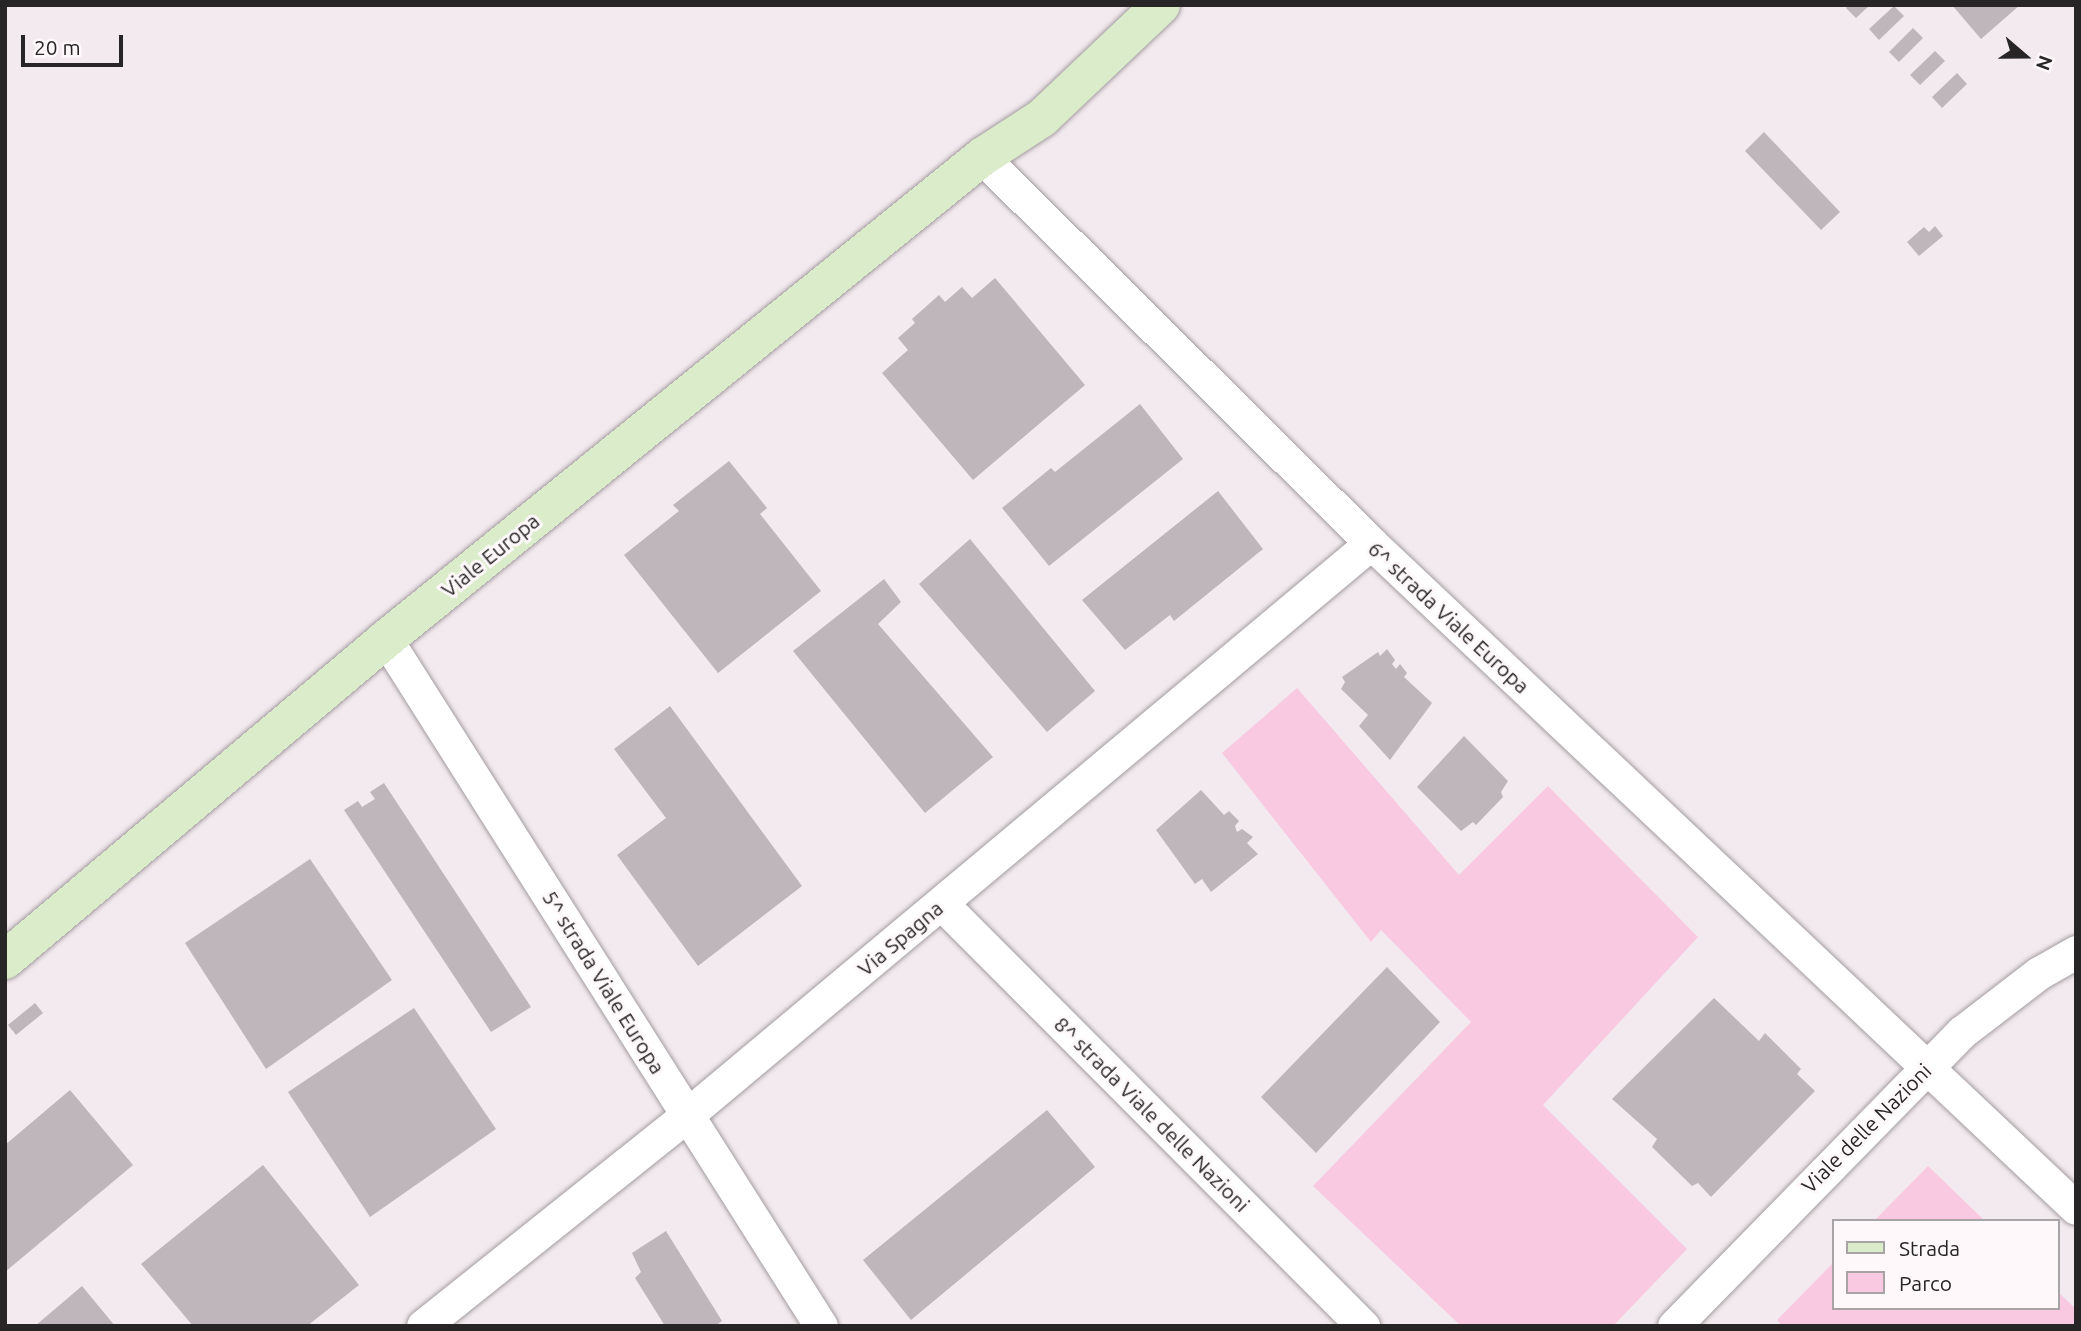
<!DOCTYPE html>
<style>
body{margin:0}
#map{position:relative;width:2081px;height:1331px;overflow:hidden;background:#f2eaee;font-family:Ubuntu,sans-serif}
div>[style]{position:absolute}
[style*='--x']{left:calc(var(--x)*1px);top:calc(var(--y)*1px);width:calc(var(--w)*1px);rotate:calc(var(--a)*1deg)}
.green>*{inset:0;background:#f9c9e2}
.building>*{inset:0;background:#beb6ba}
.roads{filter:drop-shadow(0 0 2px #a49ca0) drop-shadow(0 0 2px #a49ca0)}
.street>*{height:33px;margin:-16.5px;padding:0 16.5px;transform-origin:16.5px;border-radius:16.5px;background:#fff}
.secondary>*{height:38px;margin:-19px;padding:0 19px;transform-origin:19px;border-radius:19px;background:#dbeccb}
span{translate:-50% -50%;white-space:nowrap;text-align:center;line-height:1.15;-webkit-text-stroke:6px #fef8fb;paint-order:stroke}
.street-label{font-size:21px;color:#282526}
.frame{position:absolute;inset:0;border:7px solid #282526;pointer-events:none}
.legend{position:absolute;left:1832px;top:1219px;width:228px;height:91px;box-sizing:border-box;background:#fef8fb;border:2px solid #a8a4a6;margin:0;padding:9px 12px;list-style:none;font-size:21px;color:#282526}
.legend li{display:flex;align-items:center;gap:14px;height:35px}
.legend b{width:35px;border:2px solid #a8a4a6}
.north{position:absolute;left:1990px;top:21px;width:70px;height:70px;-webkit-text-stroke:5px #fef8fb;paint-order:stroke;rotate:110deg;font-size:19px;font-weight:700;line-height:28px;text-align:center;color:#282526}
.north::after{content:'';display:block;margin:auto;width:24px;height:32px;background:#282526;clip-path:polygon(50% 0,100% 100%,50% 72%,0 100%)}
.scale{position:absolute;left:21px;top:35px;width:102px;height:32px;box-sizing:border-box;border:4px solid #282526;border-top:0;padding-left:9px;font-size:21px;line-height:24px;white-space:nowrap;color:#282526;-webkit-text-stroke:5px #fef8fb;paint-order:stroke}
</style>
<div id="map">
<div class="green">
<div style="clip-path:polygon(1297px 688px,1459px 875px,1548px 786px,1698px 937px,1543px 1105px,1687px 1249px,1613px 1326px,1461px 1326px,1313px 1186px,1471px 1022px,1381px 930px,1371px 942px,1222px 753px)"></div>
<div style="clip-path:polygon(1928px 1166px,1985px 1221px,1874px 1221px)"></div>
<div style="clip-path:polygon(1834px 1262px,1834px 1308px,2058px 1308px,2058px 1292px,2076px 1309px,2076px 1326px,1782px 1326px,1777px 1320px)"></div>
</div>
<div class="building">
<div style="clip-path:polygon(1849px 5px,1870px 5px,1856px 18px,1846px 8px)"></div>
<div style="clip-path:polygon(1952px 5px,2020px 5px,1981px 39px)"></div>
<div style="clip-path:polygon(1894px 6px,1904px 16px,1879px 40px,1869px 29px)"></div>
<div style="clip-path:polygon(1913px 28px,1923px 38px,1899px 62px,1889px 52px)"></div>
<div style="clip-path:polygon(1935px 51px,1945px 61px,1920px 85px,1910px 75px)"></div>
<div style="clip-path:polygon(1957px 73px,1967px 84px,1942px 108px,1932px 97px)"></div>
<div style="clip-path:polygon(1764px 132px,1840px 212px,1821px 230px,1745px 151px)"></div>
<div style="clip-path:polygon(1935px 226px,1943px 236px,1919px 256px,1907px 242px,1924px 227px,1929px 232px)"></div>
<div style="clip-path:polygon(995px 278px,1085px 385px,973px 480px,882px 373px,908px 350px,898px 338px,915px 323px,912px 319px,939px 295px,945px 302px,962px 287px,972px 298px)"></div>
<div style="clip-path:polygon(1140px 404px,1183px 459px,1049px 566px,1002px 508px,1051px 468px,1055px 472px)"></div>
<div style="clip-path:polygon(729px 461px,767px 508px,760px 514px,821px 591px,718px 673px,624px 555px,679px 511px,673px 505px)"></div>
<div style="clip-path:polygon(1218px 491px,1263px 549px,1174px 621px,1170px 615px,1125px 650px,1082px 600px)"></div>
<div style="clip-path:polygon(970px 539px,1095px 691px,1047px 732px,919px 584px)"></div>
<div style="clip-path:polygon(884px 579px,901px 602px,878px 624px,993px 757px,925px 813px,793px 651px)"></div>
<div style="clip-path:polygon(1387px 649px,1395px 660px,1392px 664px,1396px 669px,1400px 664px,1407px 673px,1404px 677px,1432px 703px,1390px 760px,1359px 726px,1368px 715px,1341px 689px,1345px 682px,1342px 677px,1378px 652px,1380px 656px)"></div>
<div style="clip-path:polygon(670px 706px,802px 886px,698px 966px,617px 855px,666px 818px,614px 749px)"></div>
<div style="clip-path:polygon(1464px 736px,1508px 781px,1501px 792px,1503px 797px,1476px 825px,1473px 822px,1461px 831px,1417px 787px)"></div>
<div style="clip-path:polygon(384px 783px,531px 1007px,491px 1032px,344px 810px,358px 801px,362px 807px,375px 799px,370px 792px)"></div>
<div style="clip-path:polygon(1201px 790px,1224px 815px,1229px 811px,1239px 821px,1235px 826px,1237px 832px,1242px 829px,1253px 837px,1247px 843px,1258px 854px,1211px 892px,1202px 879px,1195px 884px,1156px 830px)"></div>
<div style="clip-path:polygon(310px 859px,392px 980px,266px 1069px,185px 943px)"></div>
<div style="clip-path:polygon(1387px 967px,1440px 1022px,1316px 1153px,1261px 1097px)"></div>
<div style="clip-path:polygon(1714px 998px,1759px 1041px,1765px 1033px,1801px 1069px,1797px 1074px,1815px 1091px,1711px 1197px,1698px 1183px,1692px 1186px,1652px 1147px,1657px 1139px,1612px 1099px)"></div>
<div style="clip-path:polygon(35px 1003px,43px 1013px,16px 1035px,8px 1025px)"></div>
<div style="clip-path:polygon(414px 1008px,496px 1129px,370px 1217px,288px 1092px)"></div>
<div style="clip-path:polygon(70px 1090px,133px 1165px,5px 1272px,5px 1145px)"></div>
<div style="clip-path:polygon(1047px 1110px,1095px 1167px,911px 1320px,863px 1260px)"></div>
<div style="clip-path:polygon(263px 1165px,359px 1285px,307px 1326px,193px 1326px,141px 1264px)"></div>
<div style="clip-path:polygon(666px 1231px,722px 1321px,715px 1326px,665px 1326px,635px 1278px,641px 1272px,632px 1253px)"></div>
<div style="clip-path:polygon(82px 1286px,115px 1326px,35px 1326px)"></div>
</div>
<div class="roads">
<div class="street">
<div style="--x:982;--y:157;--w:548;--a:44.78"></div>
<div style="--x:1371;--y:543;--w:969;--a:43.33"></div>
<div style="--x:386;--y:639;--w:813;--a:57.66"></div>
<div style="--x:941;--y:903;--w:598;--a:45.07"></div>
<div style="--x:423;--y:1326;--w:338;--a:-38.6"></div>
<div style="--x:687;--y:1115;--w:892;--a:-39.9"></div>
<div style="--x:1674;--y:1326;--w:412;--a:-45.6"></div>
<div style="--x:1962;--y:1032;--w:97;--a:-37.5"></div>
<div style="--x:2039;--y:973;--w:43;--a:-29.6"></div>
</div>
<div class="secondary">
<div style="--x:5;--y:960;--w:498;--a:-40.1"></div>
<div style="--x:386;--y:639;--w:767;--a:-38.96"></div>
<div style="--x:982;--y:157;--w:72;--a:-33"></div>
<div style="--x:1042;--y:118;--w:164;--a:-43.5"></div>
</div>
</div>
<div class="street-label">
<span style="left:490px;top:555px;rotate:-39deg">Viale Europa</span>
<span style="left:1449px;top:617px;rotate:43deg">6^ strada Viale Europa</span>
<span style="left:900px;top:938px;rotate:-40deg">Via Spagna</span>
<span style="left:604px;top:982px;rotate:58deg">5^ strada Viale Europa</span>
<span style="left:1152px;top:1114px;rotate:45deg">8^ strada Viale delle Nazioni</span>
<span style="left:1866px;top:1128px;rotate:-45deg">Viale delle Nazioni</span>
</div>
<div class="frame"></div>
<ul class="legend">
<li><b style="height:9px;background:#dbeccb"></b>Strada</li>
<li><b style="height:19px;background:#f9c9e2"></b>Parco</li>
</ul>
<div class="north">N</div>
<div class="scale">20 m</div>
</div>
